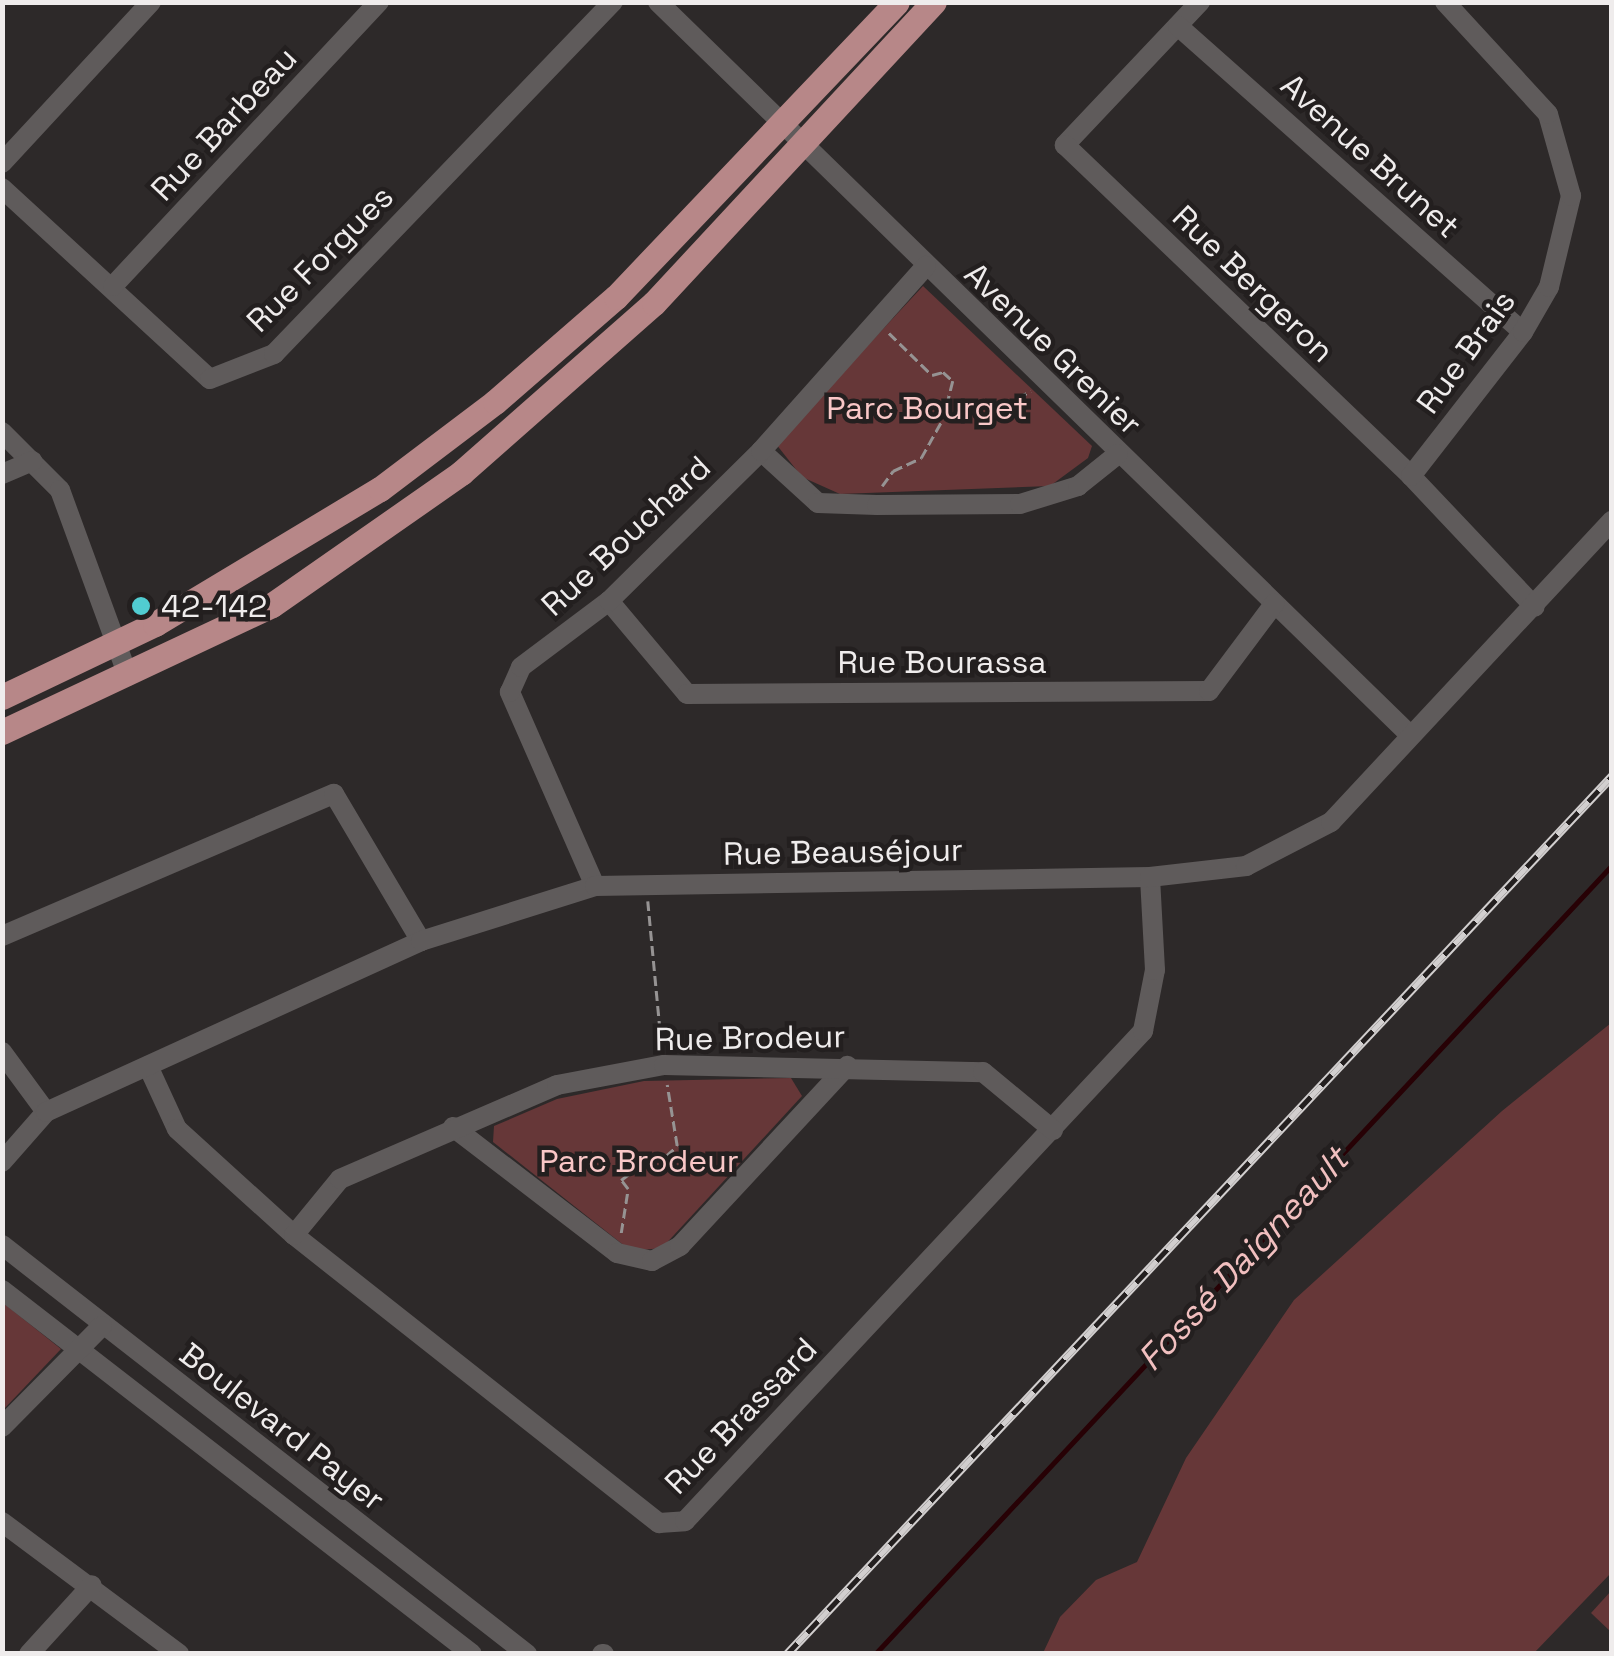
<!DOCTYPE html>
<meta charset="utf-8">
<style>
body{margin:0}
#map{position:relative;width:1614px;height:1656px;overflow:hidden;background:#2d2929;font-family:"Space Grotesk",sans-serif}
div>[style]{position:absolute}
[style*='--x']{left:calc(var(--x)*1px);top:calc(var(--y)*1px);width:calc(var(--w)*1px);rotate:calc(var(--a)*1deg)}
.green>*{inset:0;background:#663738}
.stream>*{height:5px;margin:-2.5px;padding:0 2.5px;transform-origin:2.5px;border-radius:2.5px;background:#270105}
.path>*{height:2.5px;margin-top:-1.25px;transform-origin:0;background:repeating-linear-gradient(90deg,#969393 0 10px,transparent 0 15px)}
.minor>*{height:20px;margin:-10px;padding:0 10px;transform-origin:10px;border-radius:10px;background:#5f5b5b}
.major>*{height:25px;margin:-12.5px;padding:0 12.5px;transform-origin:12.5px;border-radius:12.5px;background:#b78788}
.rail>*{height:9px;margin-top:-4.5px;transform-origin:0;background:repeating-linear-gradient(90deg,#231f1f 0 15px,#d2cfcf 0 30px);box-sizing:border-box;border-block:2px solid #d2cfcf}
.dots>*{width:28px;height:28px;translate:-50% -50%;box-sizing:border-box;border:5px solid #231f1f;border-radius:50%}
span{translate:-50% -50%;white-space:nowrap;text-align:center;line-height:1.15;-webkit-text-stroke:9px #231f1f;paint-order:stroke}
.street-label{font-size:32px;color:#efecec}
.park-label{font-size:32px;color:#f9c7c7}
.poi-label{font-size:32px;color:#efecec}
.left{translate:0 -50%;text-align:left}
.water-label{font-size:35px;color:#f1bfbf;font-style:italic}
.frame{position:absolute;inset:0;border:5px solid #efecec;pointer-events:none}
</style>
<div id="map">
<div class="green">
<div style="clip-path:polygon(923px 286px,1092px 446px,1088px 458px,1050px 486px,840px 494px,802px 477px,776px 444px)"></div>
<div style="clip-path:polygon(1611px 1023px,1611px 1573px,1534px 1653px,1043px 1653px,1060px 1617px,1096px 1580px,1137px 1562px,1186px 1458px,1294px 1300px,1502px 1111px)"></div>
<div style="clip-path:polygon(791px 1078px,802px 1096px,662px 1248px,631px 1251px,493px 1142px,494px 1126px,557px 1099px,644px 1081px)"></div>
<div style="clip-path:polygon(2px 1302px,61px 1349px,3px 1410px,2px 1410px)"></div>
<div style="clip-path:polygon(1611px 1591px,1611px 1632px,1591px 1613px)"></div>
</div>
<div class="stream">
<div style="--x:875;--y:1654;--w:1080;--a:-46.95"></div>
</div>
<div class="path">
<div style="--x:889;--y:333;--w:60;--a:44.3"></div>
<div style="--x:932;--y:375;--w:11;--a:-15"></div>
<div style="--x:943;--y:372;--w:13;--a:42"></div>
<div style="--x:953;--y:381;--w:33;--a:104"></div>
<div style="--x:882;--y:486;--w:19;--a:-54"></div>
<div style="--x:893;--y:471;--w:31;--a:-25"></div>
<div style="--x:921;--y:458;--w:49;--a:-60.8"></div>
<div style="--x:945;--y:415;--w:32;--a:5"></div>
<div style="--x:977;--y:418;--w:60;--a:-26.6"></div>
<div style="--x:648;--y:901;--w:148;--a:84.6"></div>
<div style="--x:621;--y:1233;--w:45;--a:-81"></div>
<div style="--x:628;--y:1189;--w:11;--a:-128"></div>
<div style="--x:621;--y:1180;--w:15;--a:-37"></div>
<div style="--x:633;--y:1171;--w:18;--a:-84"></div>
<div style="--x:635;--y:1153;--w:31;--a:6"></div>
<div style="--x:666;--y:1156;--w:15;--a:-42"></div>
<div style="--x:677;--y:1146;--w:62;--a:-99.3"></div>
</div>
<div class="minor">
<div style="--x:658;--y:2;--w:1050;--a:44.27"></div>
<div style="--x:1200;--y:2;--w:197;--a:133.4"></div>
<div style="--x:1065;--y:145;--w:479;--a:43.7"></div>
<div style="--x:1411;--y:476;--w:180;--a:46.6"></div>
<div style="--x:1178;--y:26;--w:461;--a:41.6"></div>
<div style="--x:2;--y:163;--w:219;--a:-47.2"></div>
<div style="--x:2;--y:188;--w:282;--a:42.6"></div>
<div style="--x:210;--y:379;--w:69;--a:-21.3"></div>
<div style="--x:274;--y:354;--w:489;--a:-46.1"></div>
<div style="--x:113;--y:286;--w:389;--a:-46.9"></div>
<div style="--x:2;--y:432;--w:82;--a:45"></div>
<div style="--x:60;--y:490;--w:198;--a:69.9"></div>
<div style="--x:761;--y:451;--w:77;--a:42.4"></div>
<div style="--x:818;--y:503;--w:59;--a:1.9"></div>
<div style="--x:877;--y:505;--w:143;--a:-0.4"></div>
<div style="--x:1020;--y:504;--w:61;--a:-17.2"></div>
<div style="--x:1078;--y:486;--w:51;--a:-38.7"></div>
<div style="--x:2;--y:474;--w:33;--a:-23"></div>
<div style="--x:1411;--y:476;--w:182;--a:-52.1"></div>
<div style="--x:1523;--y:332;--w:52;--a:-60"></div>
<div style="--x:1549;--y:287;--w:94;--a:-76.4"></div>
<div style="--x:1571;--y:196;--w:85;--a:-105.7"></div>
<div style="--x:1548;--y:114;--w:152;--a:-132.6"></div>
<div style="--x:609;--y:601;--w:121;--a:50"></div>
<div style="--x:687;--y:694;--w:522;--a:-0.33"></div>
<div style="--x:1209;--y:691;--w:109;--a:-53.2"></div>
<div style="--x:595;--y:886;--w:212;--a:-113.7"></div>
<div style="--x:510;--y:692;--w:27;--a:-66"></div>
<div style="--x:521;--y:667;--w:110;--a:-36.9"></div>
<div style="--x:609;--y:601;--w:214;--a:-44.6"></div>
<div style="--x:761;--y:451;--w:248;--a:-48.3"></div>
<div style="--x:2;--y:936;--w:361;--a:-23.2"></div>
<div style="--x:334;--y:794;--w:171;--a:59.4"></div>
<div style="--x:2;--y:1052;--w:74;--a:53.7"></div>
<div style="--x:148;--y:1066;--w:69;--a:65.3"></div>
<div style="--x:177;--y:1129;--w:158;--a:42.2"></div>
<div style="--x:294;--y:1235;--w:465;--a:38.3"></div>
<div style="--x:659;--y:1523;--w:26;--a:-4"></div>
<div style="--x:685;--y:1521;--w:671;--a:-46.93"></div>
<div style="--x:1143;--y:1031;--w:62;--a:-78.9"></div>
<div style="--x:1155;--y:970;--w:93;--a:-93.1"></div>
<div style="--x:453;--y:1127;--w:207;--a:37.5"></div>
<div style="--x:617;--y:1253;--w:36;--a:13"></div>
<div style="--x:652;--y:1261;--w:32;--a:-28"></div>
<div style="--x:680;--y:1246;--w:246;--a:-47.1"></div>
<div style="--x:2;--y:1162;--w:67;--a:-48.7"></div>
<div style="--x:46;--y:1112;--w:412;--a:-24.5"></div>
<div style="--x:421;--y:941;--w:182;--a:-17.5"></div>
<div style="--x:595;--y:886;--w:555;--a:-0.93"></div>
<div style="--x:1150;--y:877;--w:97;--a:-6.5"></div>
<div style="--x:1246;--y:866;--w:96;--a:-27.4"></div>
<div style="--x:1331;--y:822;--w:412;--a:-47"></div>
<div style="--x:294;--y:1235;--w:72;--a:-50.6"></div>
<div style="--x:340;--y:1179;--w:236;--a:-23.4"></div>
<div style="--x:557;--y:1085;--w:109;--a:-10.6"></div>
<div style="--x:664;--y:1065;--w:319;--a:1.3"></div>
<div style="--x:983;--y:1072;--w:91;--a:39.6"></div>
<div style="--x:2;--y:1245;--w:666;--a:37.92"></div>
<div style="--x:2;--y:1290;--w:594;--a:37.76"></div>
<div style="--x:2;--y:1427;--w:142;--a:-45.3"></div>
<div style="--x:2;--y:1522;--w:221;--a:36.7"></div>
<div style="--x:29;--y:1654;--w:93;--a:-47.6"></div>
<div style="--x:602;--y:1654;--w:2;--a:0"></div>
</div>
<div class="major">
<div style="--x:2;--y:697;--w:170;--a:-25.5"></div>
<div style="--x:155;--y:624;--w:262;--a:-31"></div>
<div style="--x:380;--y:489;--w:144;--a:-37.1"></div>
<div style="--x:495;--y:402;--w:160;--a:-41"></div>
<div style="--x:616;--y:297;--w:407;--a:-46.4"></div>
<div style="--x:2;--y:732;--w:298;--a:-25.2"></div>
<div style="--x:272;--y:605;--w:231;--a:-34.9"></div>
<div style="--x:461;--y:473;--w:257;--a:-41.4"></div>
<div style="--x:654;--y:303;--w:411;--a:-47.1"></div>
</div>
<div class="rail">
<div style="--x:787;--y:1654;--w:1205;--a:-46.78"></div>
</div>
<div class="dots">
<div style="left:141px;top:606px;background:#51ccd1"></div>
</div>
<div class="street-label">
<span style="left:224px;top:124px;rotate:-47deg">Rue Barbeau</span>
<span style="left:1370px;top:156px;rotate:42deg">Avenue Brunet</span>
<span style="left:320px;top:259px;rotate:-45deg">Rue Forgues</span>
<span style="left:1253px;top:284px;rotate:44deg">Rue Bergeron</span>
<span style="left:1053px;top:349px;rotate:44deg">Avenue Grenier</span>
<span style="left:1466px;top:352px;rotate:-54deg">Rue Brais</span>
<span style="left:626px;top:536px;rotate:-43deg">Rue Bouchard</span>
<span style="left:942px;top:662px">Rue Bourassa</span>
<span style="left:843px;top:852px;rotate:-1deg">Rue Beauséjour</span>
<span style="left:750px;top:1038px;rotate:-1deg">Rue Brodeur</span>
<span style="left:741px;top:1416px;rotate:-46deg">Rue Brassard</span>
<span style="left:282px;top:1427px;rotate:38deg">Boulevard Payer</span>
</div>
<div class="park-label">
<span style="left:927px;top:408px">Parc Bourget</span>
<span style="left:639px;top:1161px">Parc Brodeur</span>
</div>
<div class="poi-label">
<span class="left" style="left:161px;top:606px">42-142</span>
</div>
<div class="water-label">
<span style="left:1243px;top:1259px;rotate:-47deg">Fossé Daigneault</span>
</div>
<div class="frame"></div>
</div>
